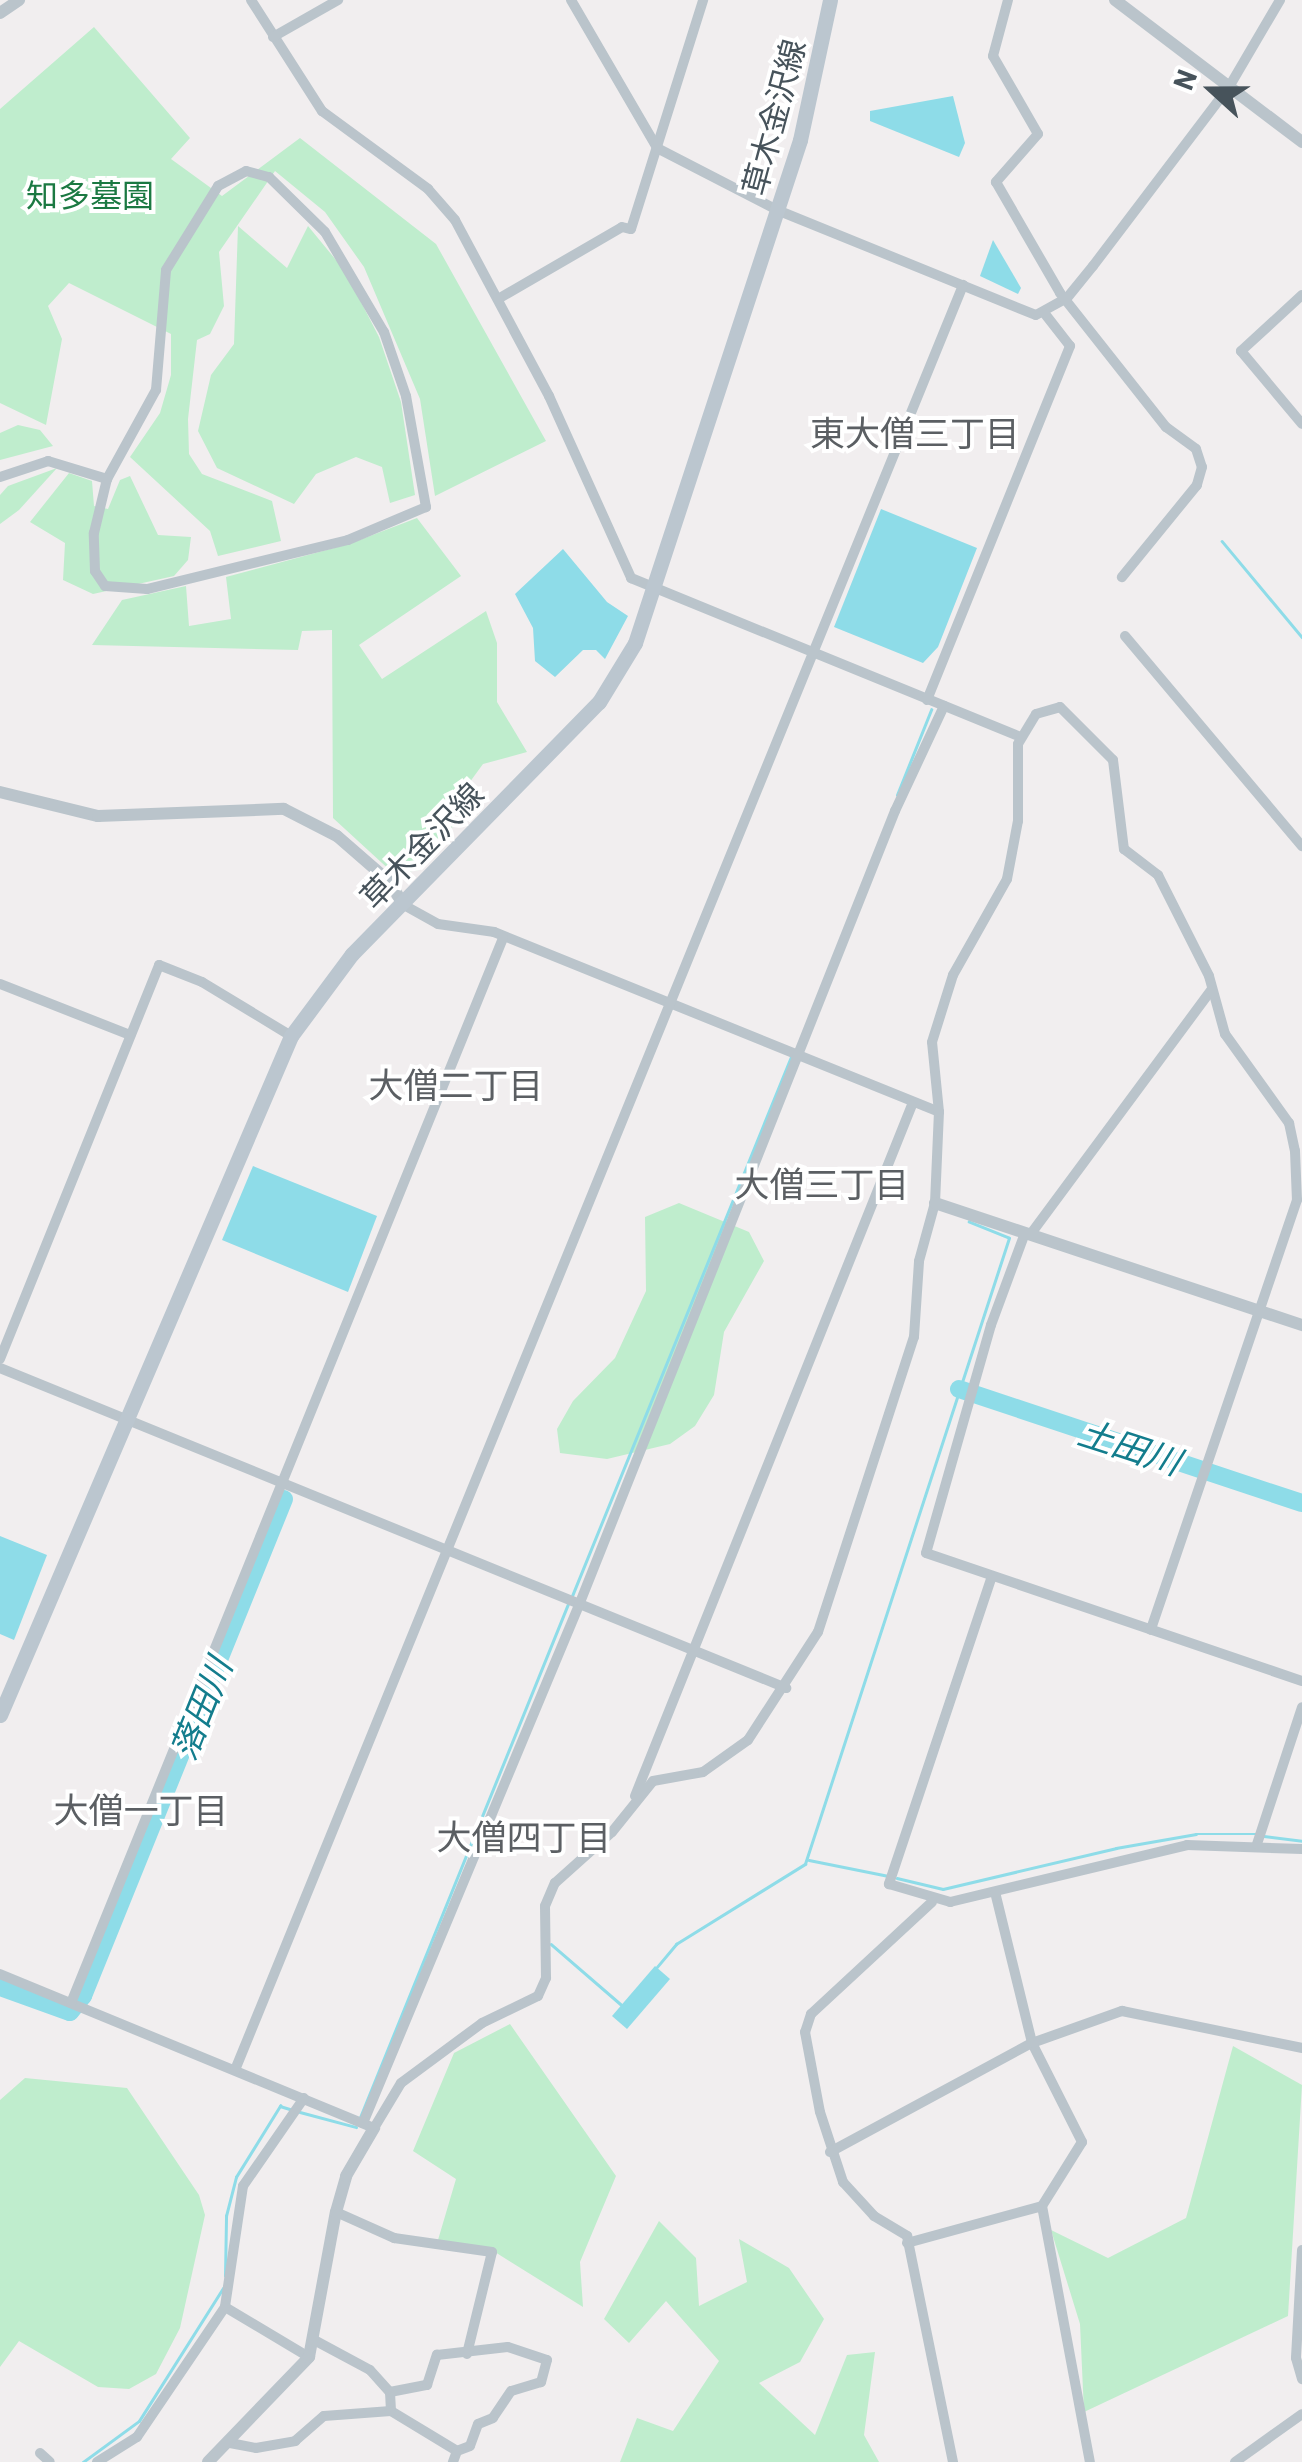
<!DOCTYPE html>
<meta charset="utf-8">
<style>
body{margin:0}
#map{position:relative;width:1302px;height:2462px;overflow:hidden;background:#f1eeef;font-family:Barlow,"Noto Sans JP",sans-serif}
div>[style]{position:absolute}
[style*='--x']{left:calc(var(--x)*1px);top:calc(var(--y)*1px);width:calc(var(--w)*1px);rotate:calc(var(--a)*1deg)}
.green>*{inset:0;background:#bfedcd}
.water>*{inset:0;background:#8edce8}
.stream>*{height:2.5px;margin:-1.25px;padding:0 1.25px;transform-origin:1.25px;border-radius:1.25px;background:#8edce8}
.river>*{height:18px;margin:-9px;padding:0 9px;transform-origin:9px;border-radius:9px;background:#8edce8}
.minor>*{height:10px;margin:-5px;padding:0 5px;transform-origin:5px;border-radius:5px;background:#bac4cb}
.tertiary>*{height:12px;margin:-6px;padding:0 6px;transform-origin:6px;border-radius:6px;background:#bac4cb}
.secondary>*{height:15px;margin:-7.5px;padding:0 7.5px;transform-origin:7.5px;border-radius:7.5px;background:#bbc6cf}
span{translate:-50% -50%;white-space:nowrap;text-align:center;line-height:1.15;-webkit-text-stroke:8px #fff;paint-order:stroke}
.street-label{font-size:32px;color:#47535b}
.park-label{font-size:32px;color:#1b7942}
.neighbourhood-label{font-size:35px;color:#5b5f63}
.water-label{font-size:35px;color:#137d8d;font-style:italic}
.north{position:absolute;left:1162px;top:40px;width:100px;height:100px;-webkit-text-stroke:8px #fff;paint-order:stroke;rotate:291deg;font-size:28px;font-weight:700;line-height:40px;text-align:center;color:#47535b}
.north::after{content:'';display:block;margin:auto;width:35px;height:45px;background:#47535b;clip-path:polygon(50% 0,100% 100%,50% 72%,0 100%)}
</style>
<div id="map">
<div class="green">
<div style="clip-path:polygon(94px 27px,190px 138px,171px 159px,222px 196px,300px 138px,436px 244px,546px 441px,435px 496px,420px 399px,364px 267px,325px 212px,275px 171px,219px 252px,224px 306px,210px 334px,197px 340px,188px 419px,189px 454px,202px 474px,272px 501px,281px 541px,218px 556px,210px 531px,130px 457px,160px 413px,171px 375px,171px 334px,69px 283px,48px 306px,62px 339px,46px 425px,0 403px,0 109px)"></div>
<div style="clip-path:polygon(238px 226px,287px 268px,308px 226px,345px 271px,379px 337px,401px 402px,415px 495px,390px 503px,382px 467px,356px 457px,316px 474px,294px 504px,217px 468px,198px 431px,211px 375px,234px 344px)"></div>
<div style="clip-path:polygon(18px 425px,40px 430px,53px 446px,0 460px,0 433px)"></div>
<div style="clip-path:polygon(57px 468px,19px 510px,0 524px,0 495px,8px 486px)"></div>
<div style="clip-path:polygon(69px 473px,92px 481px,94px 506px,108px 509px,120px 480px,130px 476px,158px 535px,191px 537px,188px 560px,174px 576px,93px 594px,63px 580px,65px 543px,30px 522px)"></div>
<div style="clip-path:polygon(417px 518px,461px 576px,359px 645px,382px 679px,486px 611px,497px 643px,497px 702px,527px 752px,483px 764px,456px 801px,451px 835px,419px 870px,394px 874px,333px 818px,332px 630px,302px 631px,298px 650px,92px 645px,122px 600px,186px 586px,189px 626px,231px 619px,226px 577px,349px 544px)"></div>
<div style="clip-path:polygon(679px 1203px,749px 1232px,764px 1261px,724px 1332px,714px 1395px,695px 1426px,670px 1444px,607px 1459px,560px 1453px,557px 1429px,573px 1401px,615px 1358px,646px 1291px,645px 1217px)"></div>
<div style="clip-path:polygon(510px 2024px,616px 2176px,580px 2262px,583px 2307px,487px 2247px,438px 2240px,456px 2179px,413px 2151px,454px 2053px)"></div>
<div style="clip-path:polygon(1233px 2046px,1302px 2085px,1288px 2316px,1084px 2412px,1080px 2324px,1051px 2230px,1108px 2258px,1186px 2218px)"></div>
<div style="clip-path:polygon(25px 2078px,127px 2088px,199px 2195px,205px 2215px,180px 2328px,156px 2374px,129px 2389px,98px 2387px,19px 2341px,0 2367px,0 2100px)"></div>
<div style="clip-path:polygon(659px 2221px,696px 2258px,699px 2306px,747px 2282px,739px 2239px,789px 2268px,824px 2319px,800px 2362px,759px 2383px,815px 2435px,847px 2355px,875px 2352px,864px 2435px,879px 2462px,620px 2462px,637px 2418px,673px 2431px,719px 2361px,666px 2301px,629px 2343px,604px 2319px)"></div>
</div>
<div class="water">
<div style="clip-path:polygon(953px 96px,965px 143px,959px 157px,870px 121px,870px 111px)"></div>
<div style="clip-path:polygon(993px 240px,1021px 288px,1018px 294px,980px 276px)"></div>
<div style="clip-path:polygon(881px 509px,977px 548px,938px 647px,923px 663px,834px 627px)"></div>
<div style="clip-path:polygon(563px 549px,607px 602px,628px 616px,605px 659px,596px 650px,583px 650px,555px 677px,535px 661px,533px 628px,515px 594px)"></div>
<div style="clip-path:polygon(253px 1166px,377px 1216px,348px 1292px,222px 1240px)"></div>
<div style="clip-path:polygon(0 1536px,47px 1555px,14px 1640px,0 1634px)"></div>
<div style="clip-path:polygon(655px 1966px,670px 1979px,627px 2029px,612px 2016px)"></div>
</div>
<div class="stream">
<div style="--x:1222;--y:541;--w:125;--a:50.2"></div>
<div style="--x:897;--y:795;--w:92;--a:-68.2"></div>
<div style="--x:572;--y:1596;--w:582;--a:-67.89"></div>
<div style="--x:1264;--y:1836;--w:38;--a:7"></div>
<div style="--x:809;--y:1860;--w:82;--a:11.3"></div>
<div style="--x:897;--y:1878;--w:47;--a:13.4"></div>
<div style="--x:943;--y:1889;--w:178;--a:-13.3"></div>
<div style="--x:1116;--y:1848;--w:81;--a:-9.9"></div>
<div style="--x:1196;--y:1834;--w:60;--a:0"></div>
<div style="--x:551;--y:1944;--w:96;--a:40.8"></div>
<div style="--x:657;--y:1967;--w:30;--a:-50"></div>
<div style="--x:676;--y:1944;--w:152;--a:-31.8"></div>
<div style="--x:805;--y:1864;--w:658;--a:-71.95"></div>
<div style="--x:1009;--y:1238;--w:43;--a:-158.2"></div>
<div style="--x:300;--y:2112;--w:58;--a:15"></div>
<div style="--x:359;--y:2120;--w:557;--a:-67.95"></div>
<div style="--x:225;--y:2276;--w:60;--a:-89"></div>
<div style="--x:226;--y:2216;--w:40;--a:-75.6"></div>
<div style="--x:236;--y:2177;--w:84;--a:-58.2"></div>
<div style="--x:280;--y:2106;--w:14;--a:17"></div>
<div style="--x:83;--y:2462;--w:69;--a:-36.2"></div>
<div style="--x:139;--y:2421;--w:157;--a:-57.7"></div>
</div>
<div class="river">
<div style="--x:959;--y:1389;--w:361;--a:18.4"></div>
<div style="--x:0;--y:1987;--w:74;--a:19.7"></div>
<div style="--x:70;--y:2012;--w:21;--a:-51"></div>
<div style="--x:83;--y:1996;--w:536;--a:-67.98"></div>
</div>
<div class="minor">
<div style="--x:251;--y:0;--w:132;--a:57.4"></div>
<div style="--x:322;--y:111;--w:132;--a:36.3"></div>
<div style="--x:428;--y:189;--w:41;--a:48.9"></div>
<div style="--x:455;--y:220;--w:200;--a:61.9"></div>
<div style="--x:549;--y:396;--w:200;--a:65.7"></div>
<div style="--x:631;--y:578;--w:421;--a:22.2"></div>
<div style="--x:571;--y:0;--w:171;--a:59.8"></div>
<div style="--x:657;--y:148;--w:135;--a:27.3"></div>
<div style="--x:777;--y:210;--w:279;--a:22.1"></div>
<div style="--x:1036;--y:315;--w:35;--a:-29"></div>
<div style="--x:1067;--y:298;--w:41;--a:-50.9"></div>
<div style="--x:1093;--y:266;--w:225;--a:-52.8"></div>
<div style="--x:1229;--y:87;--w:101;--a:-59.6"></div>
<div style="--x:1008;--y:0;--w:58;--a:105"></div>
<div style="--x:993;--y:56;--w:90;--a:60"></div>
<div style="--x:1038;--y:134;--w:64;--a:131.2"></div>
<div style="--x:996;--y:182;--w:128;--a:60"></div>
<div style="--x:1060;--y:293;--w:171;--a:51.7"></div>
<div style="--x:1166;--y:427;--w:37;--a:36"></div>
<div style="--x:1196;--y:449;--w:19;--a:72"></div>
<div style="--x:1202;--y:467;--w:19;--a:106"></div>
<div style="--x:1197;--y:485;--w:119;--a:129.2"></div>
<div style="--x:273;--y:37;--w:75;--a:-29.6"></div>
<div style="--x:246;--y:171;--w:24;--a:15"></div>
<div style="--x:269;--y:177;--w:78;--a:44.5"></div>
<div style="--x:325;--y:232;--w:116;--a:59.5"></div>
<div style="--x:384;--y:332;--w:68;--a:71"></div>
<div style="--x:406;--y:396;--w:113;--a:79.8"></div>
<div style="--x:426;--y:507;--w:85;--a:157.1"></div>
<div style="--x:348;--y:540;--w:207;--a:166.3"></div>
<div style="--x:147;--y:589;--w:42;--a:-175.9"></div>
<div style="--x:105;--y:586;--w:18;--a:-124"></div>
<div style="--x:95;--y:571;--w:38;--a:-92"></div>
<div style="--x:94;--y:533;--w:56;--a:-76.5"></div>
<div style="--x:107;--y:479;--w:102;--a:-61.2"></div>
<div style="--x:156;--y:390;--w:120;--a:-85.2"></div>
<div style="--x:166;--y:270;--w:99;--a:-58.2"></div>
<div style="--x:218;--y:186;--w:32;--a:-28"></div>
<div style="--x:1302;--y:295;--w:83;--a:137.4"></div>
<div style="--x:1241;--y:351;--w:95;--a:50.1"></div>
<div style="--x:498;--y:299;--w:143;--a:-30.1"></div>
<div style="--x:622;--y:227;--w:9;--a:13"></div>
<div style="--x:631;--y:229;--w:240;--a:-72.5"></div>
<div style="--x:0;--y:477;--w:51;--a:-18.4"></div>
<div style="--x:48;--y:461;--w:62;--a:17"></div>
<div style="--x:1125;--y:636;--w:275;--a:49.9"></div>
<div style="--x:927;--y:700;--w:382;--a:-68"></div>
<div style="--x:1070;--y:346;--w:41;--a:-128"></div>
<div style="--x:402;--y:904;--w:41;--a:29.1"></div>
<div style="--x:438;--y:924;--w:57;--a:8.1"></div>
<div style="--x:494;--y:932;--w:480;--a:22"></div>
<div style="--x:0;--y:984;--w:140;--a:21.4"></div>
<div style="--x:1025;--y:1233;--w:98;--a:110.3"></div>
<div style="--x:991;--y:1325;--w:237;--a:105.9"></div>
<div style="--x:926;--y:1553;--w:397;--a:18.8"></div>
<div style="--x:1030;--y:1235;--w:306;--a:-53.5"></div>
<div style="--x:0;--y:1359;--w:425;--a:-68"></div>
<div style="--x:159;--y:965;--w:46;--a:21.6"></div>
<div style="--x:202;--y:982;--w:104;--a:31.2"></div>
<div style="--x:0;--y:1368;--w:849;--a:22.15"></div>
<div style="--x:992;--y:1576;--w:325;--a:108.5"></div>
<div style="--x:889;--y:1884;--w:64;--a:16.4"></div>
<div style="--x:950;--y:1902;--w:244;--a:-13.5"></div>
<div style="--x:1187;--y:1845;--w:115;--a:2"></div>
<div style="--x:635;--y:1796;--w:744;--a:-68.16"></div>
<div style="--x:1257;--y:1844;--w:144;--a:-71.8"></div>
<div style="--x:995;--y:1892;--w:155;--a:76.2"></div>
<div style="--x:1032;--y:2043;--w:111;--a:63.2"></div>
<div style="--x:1082;--y:2142;--w:75;--a:122"></div>
<div style="--x:1042;--y:2206;--w:260;--a:79.4"></div>
<div style="--x:932;--y:1902;--w:165;--a:137.2"></div>
<div style="--x:811;--y:2014;--w:19;--a:108"></div>
<div style="--x:805;--y:2032;--w:81;--a:79.4"></div>
<div style="--x:820;--y:2112;--w:74;--a:71.8"></div>
<div style="--x:843;--y:2182;--w:46;--a:47.6"></div>
<div style="--x:874;--y:2216;--w:39;--a:31"></div>
<div style="--x:907;--y:2236;--w:231;--a:78.5"></div>
<div style="--x:0;--y:1974;--w:404;--a:22.4"></div>
<div style="--x:374;--y:2128;--w:52;--a:-59"></div>
<div style="--x:401;--y:2083;--w:101;--a:-36.5"></div>
<div style="--x:482;--y:2023;--w:62;--a:-25.7"></div>
<div style="--x:538;--y:1996;--w:20;--a:-66"></div>
<div style="--x:546;--y:1978;--w:72;--a:-90.8"></div>
<div style="--x:545;--y:1906;--w:25;--a:-67"></div>
<div style="--x:555;--y:1883;--w:76;--a:-41.8"></div>
<div style="--x:612;--y:1832;--w:65;--a:-51.2"></div>
<div style="--x:653;--y:1781;--w:51;--a:-10.2"></div>
<div style="--x:703;--y:1772;--w:55;--a:-35.4"></div>
<div style="--x:748;--y:1740;--w:129;--a:-57.1"></div>
<div style="--x:818;--y:1632;--w:310;--a:-72"></div>
<div style="--x:914;--y:1337;--w:76;--a:-86.2"></div>
<div style="--x:919;--y:1261;--w:60;--a:-74.6"></div>
<div style="--x:935;--y:1203;--w:91;--a:-87.5"></div>
<div style="--x:939;--y:1112;--w:70;--a:-95.7"></div>
<div style="--x:932;--y:1042;--w:70;--a:-72.6"></div>
<div style="--x:953;--y:975;--w:110;--a:-60.6"></div>
<div style="--x:1007;--y:879;--w:59;--a:-79.3"></div>
<div style="--x:1018;--y:821;--w:77;--a:-90"></div>
<div style="--x:1018;--y:744;--w:35;--a:-59"></div>
<div style="--x:1036;--y:714;--w:25;--a:-16"></div>
<div style="--x:1060;--y:707;--w:75;--a:45"></div>
<div style="--x:1113;--y:760;--w:90;--a:83"></div>
<div style="--x:1124;--y:849;--w:43;--a:37.4"></div>
<div style="--x:1158;--y:875;--w:113;--a:63.2"></div>
<div style="--x:1209;--y:976;--w:60;--a:74.6"></div>
<div style="--x:1225;--y:1034;--w:110;--a:54.3"></div>
<div style="--x:1289;--y:1123;--w:29;--a:78"></div>
<div style="--x:1295;--y:1151;--w:49;--a:87.7"></div>
<div style="--x:1297;--y:1200;--w:454;--a:108.8"></div>
<div style="--x:71;--y:2003;--w:1149;--a:-67.92"></div>
<div style="--x:235;--y:2070;--w:1928;--a:-67.81"></div>
<div style="--x:304;--y:2098;--w:107;--a:124.7"></div>
<div style="--x:243;--y:2186;--w:122;--a:98.5"></div>
<div style="--x:225;--y:2307;--w:98;--a:30.8"></div>
<div style="--x:363;--y:2123;--w:561;--a:-67.36"></div>
<div style="--x:579;--y:1605;--w:855;--a:-68.3"></div>
<div style="--x:895;--y:811;--w:116;--a:-65"></div>
<div style="--x:830;--y:2152;--w:230;--a:-28.4"></div>
<div style="--x:1032;--y:2043;--w:96;--a:-19.6"></div>
<div style="--x:1122;--y:2011;--w:184;--a:11.6"></div>
<div style="--x:336;--y:2212;--w:64;--a:24.1"></div>
<div style="--x:394;--y:2238;--w:99;--a:8.1"></div>
<div style="--x:492;--y:2252;--w:105;--a:103.8"></div>
<div style="--x:907;--y:2243;--w:140;--a:-15.3"></div>
<div style="--x:1302;--y:2250;--w:108;--a:93.2"></div>
<div style="--x:1296;--y:2358;--w:22;--a:74"></div>
<div style="--x:316;--y:2341;--w:61;--a:28.2"></div>
<div style="--x:370;--y:2370;--w:30;--a:48"></div>
<div style="--x:390;--y:2392;--w:19;--a:87"></div>
<div style="--x:391;--y:2411;--w:77;--a:31.2"></div>
<div style="--x:457;--y:2451;--w:12;--a:110"></div>
<div style="--x:390;--y:2392;--w:38;--a:-11"></div>
<div style="--x:427;--y:2385;--w:32;--a:-72"></div>
<div style="--x:437;--y:2355;--w:71;--a:-6.4"></div>
<div style="--x:508;--y:2347;--w:41;--a:18.4"></div>
<div style="--x:547;--y:2360;--w:23;--a:105"></div>
<div style="--x:541;--y:2382;--w:31;--a:163"></div>
<div style="--x:511;--y:2391;--w:32;--a:124"></div>
<div style="--x:493;--y:2418;--w:16;--a:158"></div>
<div style="--x:478;--y:2424;--w:23;--a:110"></div>
<div style="--x:470;--y:2446;--w:14;--a:159"></div>
<div style="--x:230;--y:2443;--w:26;--a:11"></div>
<div style="--x:256;--y:2448;--w:40;--a:-10"></div>
<div style="--x:295;--y:2441;--w:38;--a:-41"></div>
<div style="--x:324;--y:2416;--w:67;--a:-4.3"></div>
<div style="--x:40;--y:2453;--w:13;--a:42"></div>
<div style="--x:97;--y:2462;--w:47;--a:-32"></div>
<div style="--x:137;--y:2437;--w:157;--a:-55.9"></div>
<div style="--x:1235;--y:2462;--w:82;--a:-35.6"></div>
</div>
<div class="tertiary">
<div style="--x:1115;--y:0;--w:235;--a:37.2"></div>
<div style="--x:0;--y:13;--w:23;--a:-34"></div>
<div style="--x:0;--y:792;--w:101;--a:13.8"></div>
<div style="--x:98;--y:816;--w:186;--a:-2.2"></div>
<div style="--x:284;--y:809;--w:59;--a:27"></div>
<div style="--x:337;--y:836;--w:72;--a:41"></div>
<div style="--x:391;--y:883;--w:24;--a:62"></div>
<div style="--x:935;--y:1203;--w:387;--a:18.4"></div>
<div style="--x:208;--y:2462;--w:146;--a:-46.1"></div>
<div style="--x:309;--y:2357;--w:147;--a:-79.5"></div>
<div style="--x:336;--y:2212;--w:37;--a:-74"></div>
<div style="--x:346;--y:2176;--w:56;--a:-59.7"></div>
</div>
<div class="secondary">
<div style="--x:0;--y:1715;--w:739;--a:-66.8"></div>
<div style="--x:291;--y:1036;--w:102;--a:-53.4"></div>
<div style="--x:352;--y:954;--w:353;--a:-45.6"></div>
<div style="--x:599;--y:702;--w:69;--a:-58.6"></div>
<div style="--x:635;--y:643;--w:529;--a:-71.84"></div>
<div style="--x:800;--y:140;--w:143;--a:-77.9"></div>
</div>
<div class="street-label">
<span style="left:773px;top:117px;rotate:-75deg">草木金沢線</span>
<span style="left:421px;top:845px;rotate:-46deg">草木金沢線</span>
</div>
<div class="park-label">
<span style="left:90px;top:194px">知多墓園</span>
</div>
<div class="neighbourhood-label">
<span style="left:915px;top:432px">東大僧三丁目</span>
<span style="left:456px;top:1084px">大僧二丁目</span>
<span style="left:822px;top:1183px">大僧三丁目</span>
<span style="left:141px;top:1809px">大僧一丁目</span>
<span style="left:524px;top:1836px">大僧四丁目</span>
</div>
<div class="water-label">
<span style="left:1130px;top:1446px;rotate:18deg">土田川</span>
<span style="left:200px;top:1708px;rotate:-68deg">落田川</span>
</div>
<div class="north">N</div>
</div>
